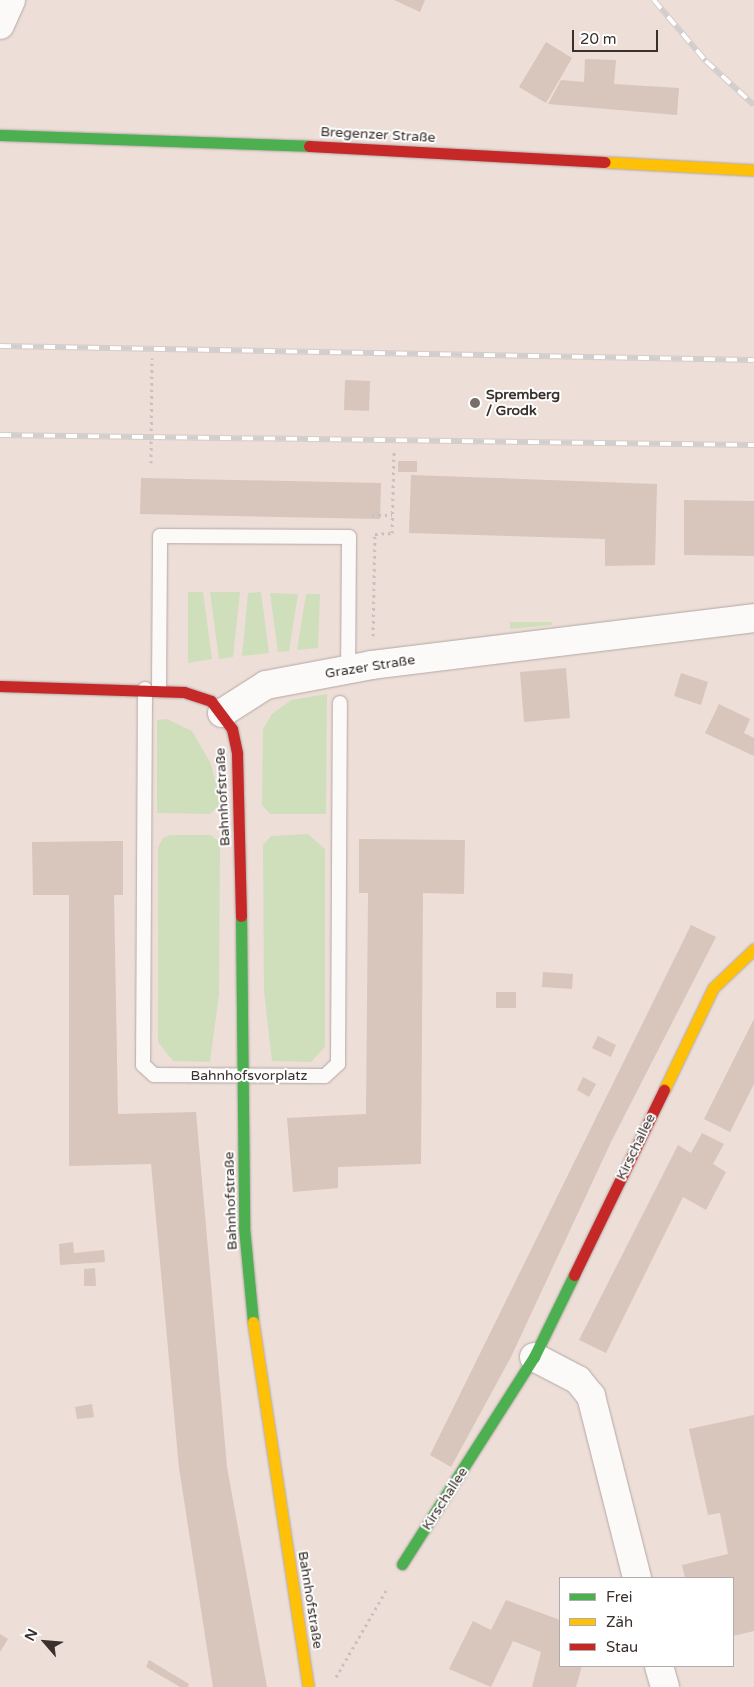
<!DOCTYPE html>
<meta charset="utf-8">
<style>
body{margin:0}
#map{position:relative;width:754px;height:1687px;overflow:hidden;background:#edded8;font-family:"Varela Round",sans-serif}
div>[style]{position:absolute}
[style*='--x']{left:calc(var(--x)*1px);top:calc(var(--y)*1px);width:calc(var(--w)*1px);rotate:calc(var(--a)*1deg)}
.green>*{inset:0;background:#d0dfbb}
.building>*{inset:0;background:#d8c5bc}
.path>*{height:3px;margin-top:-1.5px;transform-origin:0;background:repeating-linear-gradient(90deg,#c7c1c0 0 2.5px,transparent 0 6.5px)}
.roads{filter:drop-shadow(0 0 1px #b3a8a3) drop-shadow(0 0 1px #b3a8a3)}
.lane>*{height:14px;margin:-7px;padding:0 7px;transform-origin:7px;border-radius:7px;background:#fcfaf9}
.street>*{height:28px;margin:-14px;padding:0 14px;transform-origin:14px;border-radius:14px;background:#fcfaf9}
.fast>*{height:11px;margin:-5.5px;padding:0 5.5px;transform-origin:5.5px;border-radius:5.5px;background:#4caf50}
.slow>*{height:11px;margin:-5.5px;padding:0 5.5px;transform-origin:5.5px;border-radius:5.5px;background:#ffc107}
.jam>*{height:11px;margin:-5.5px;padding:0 5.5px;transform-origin:5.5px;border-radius:5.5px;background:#c62828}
.rail>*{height:5.5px;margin-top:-2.75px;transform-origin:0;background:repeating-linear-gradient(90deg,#fff 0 11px,#d3cecc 0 22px);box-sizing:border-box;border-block:1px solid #d3cecc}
.dots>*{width:14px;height:14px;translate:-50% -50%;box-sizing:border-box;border:2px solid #fff;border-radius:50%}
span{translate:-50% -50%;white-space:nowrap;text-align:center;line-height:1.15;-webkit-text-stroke:4px #fff;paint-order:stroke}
.street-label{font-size:14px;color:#3a302c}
.poi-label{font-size:14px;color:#3a302c;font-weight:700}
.left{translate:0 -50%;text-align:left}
.legend{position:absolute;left:559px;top:1577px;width:175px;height:90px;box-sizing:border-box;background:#fff;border:1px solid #b0acab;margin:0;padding:6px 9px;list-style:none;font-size:15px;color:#3a302c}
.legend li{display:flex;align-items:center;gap:10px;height:25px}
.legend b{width:25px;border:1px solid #b0acab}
.north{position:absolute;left:20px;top:1617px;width:50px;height:50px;-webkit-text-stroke:4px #fff;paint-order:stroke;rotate:297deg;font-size:14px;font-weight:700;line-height:20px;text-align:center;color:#3a302c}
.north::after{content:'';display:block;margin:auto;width:18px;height:22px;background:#3a302c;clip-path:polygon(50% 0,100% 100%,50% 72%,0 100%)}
.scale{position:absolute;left:572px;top:30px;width:86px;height:22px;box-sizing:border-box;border:2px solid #3a302c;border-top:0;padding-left:6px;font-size:15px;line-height:18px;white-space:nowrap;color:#3a302c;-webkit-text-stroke:4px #fff;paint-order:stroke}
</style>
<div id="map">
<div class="green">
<div style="clip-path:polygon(188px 592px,203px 592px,212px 659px,188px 663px)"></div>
<div style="clip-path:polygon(210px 592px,240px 592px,233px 657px,219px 659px)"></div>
<div style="clip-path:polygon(261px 592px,269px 653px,242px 656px,248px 593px)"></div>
<div style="clip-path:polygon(270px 593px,298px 594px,289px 651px,278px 652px)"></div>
<div style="clip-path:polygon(306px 594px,320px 594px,318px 648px,297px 650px)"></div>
<div style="clip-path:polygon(510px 622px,552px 622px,552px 625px,510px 629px)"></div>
<div style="clip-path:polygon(327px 694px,326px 814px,270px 814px,262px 805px,263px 729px,272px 714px,291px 700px)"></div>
<div style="clip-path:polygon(167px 719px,192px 731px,211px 764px,221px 804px,210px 814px,157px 813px,157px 720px)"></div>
<div style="clip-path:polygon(308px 834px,325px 849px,325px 1047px,311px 1062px,272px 1061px,264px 991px,263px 845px,271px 836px)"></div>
<div style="clip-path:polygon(170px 835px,211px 835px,220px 843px,219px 994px,210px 1062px,173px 1061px,158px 1042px,158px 847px,163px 838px)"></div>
</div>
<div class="building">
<div style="clip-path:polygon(394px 0,425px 0,420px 12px)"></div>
<div style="clip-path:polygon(546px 42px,572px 58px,546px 103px,519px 87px)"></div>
<div style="clip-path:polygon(585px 59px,616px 60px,614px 84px,679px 88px,677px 115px,548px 104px,561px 80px,584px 82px)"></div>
<div style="clip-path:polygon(345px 380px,370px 381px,369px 411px,344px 410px)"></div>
<div style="clip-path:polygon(398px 461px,417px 461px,417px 472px,398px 472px)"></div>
<div style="clip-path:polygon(411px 475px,657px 484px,655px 565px,605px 566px,605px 539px,409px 533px)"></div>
<div style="clip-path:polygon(141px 478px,381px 483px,380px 519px,140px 514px)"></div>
<div style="clip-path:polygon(684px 500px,754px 501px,754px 556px,684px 555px)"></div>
<div style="clip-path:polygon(566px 668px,570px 718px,524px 722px,520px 672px)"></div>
<div style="clip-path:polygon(681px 673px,708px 682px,701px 705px,674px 696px)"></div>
<div style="clip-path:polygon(719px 704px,750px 719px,744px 733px,754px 738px,754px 756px,705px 733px)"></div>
<div style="clip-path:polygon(359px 839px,465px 840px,464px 894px,423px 893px,421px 1164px,338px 1167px,338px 1188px,293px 1192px,287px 1118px,366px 1114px,368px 893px,359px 893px)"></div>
<div style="clip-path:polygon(123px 841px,123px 895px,114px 895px,118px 1114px,196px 1112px,227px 1467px,267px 1687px,213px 1687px,179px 1468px,151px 1164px,69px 1166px,69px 895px,33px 895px,32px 842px)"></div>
<div style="clip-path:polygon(691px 925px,716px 937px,611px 1142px,511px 1357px,451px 1467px,430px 1455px)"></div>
<div style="clip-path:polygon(543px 972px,573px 974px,572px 989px,542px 987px)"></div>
<div style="clip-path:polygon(496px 992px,516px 992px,516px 1008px,496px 1008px)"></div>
<div style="clip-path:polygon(754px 1019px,754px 1084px,730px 1132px,704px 1119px)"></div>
<div style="clip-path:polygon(598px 1036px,616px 1045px,611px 1057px,592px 1048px)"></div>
<div style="clip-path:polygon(583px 1077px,596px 1084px,589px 1097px,577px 1090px)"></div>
<div style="clip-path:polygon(702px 1133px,724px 1144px,713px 1164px,726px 1172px,706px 1210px,683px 1197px,606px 1353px,579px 1340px,678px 1145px,691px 1153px)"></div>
<div style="clip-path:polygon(73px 1242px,74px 1253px,104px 1250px,105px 1262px,60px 1265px,59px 1244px)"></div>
<div style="clip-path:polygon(95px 1268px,96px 1286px,84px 1286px,84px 1269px)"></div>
<div style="clip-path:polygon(92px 1404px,94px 1417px,77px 1419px,75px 1407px)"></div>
<div style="clip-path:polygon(754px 1415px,754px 1631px,733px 1636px,733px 1578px,685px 1578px,682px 1565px,728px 1554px,720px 1513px,708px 1515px,689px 1429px)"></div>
<div style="clip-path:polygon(506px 1600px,560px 1620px,560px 1666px,582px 1666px,576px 1687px,532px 1687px,541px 1652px,513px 1641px,491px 1687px,449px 1669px,473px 1621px,491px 1630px)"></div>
<div style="clip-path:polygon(0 1634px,8px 1639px,0 1652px)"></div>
<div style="clip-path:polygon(149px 1660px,189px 1684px,188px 1687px,180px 1687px,146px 1667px)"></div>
</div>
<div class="path">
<div style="--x:151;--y:463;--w:105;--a:-89.5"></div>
<div style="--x:372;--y:515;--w:20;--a:0"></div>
<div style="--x:373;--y:636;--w:102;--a:-88.9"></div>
<div style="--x:375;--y:534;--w:17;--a:-3"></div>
<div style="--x:392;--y:533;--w:84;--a:-88.6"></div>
<div style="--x:336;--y:1677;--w:104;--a:-60"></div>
</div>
<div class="roads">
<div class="lane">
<div style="--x:145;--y:689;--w:376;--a:90.3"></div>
<div style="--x:143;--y:1065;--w:15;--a:42"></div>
<div style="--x:154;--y:1075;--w:171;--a:0.3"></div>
<div style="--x:325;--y:1076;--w:18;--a:-43"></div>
<div style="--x:338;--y:1064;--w:361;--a:-89.7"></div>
<div style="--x:159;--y:690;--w:154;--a:-89.6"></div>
<div style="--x:160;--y:536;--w:189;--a:0.3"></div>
<div style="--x:349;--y:537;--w:132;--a:90.4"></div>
</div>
<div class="street">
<div style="--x:0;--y:25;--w:27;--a:-66"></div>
<div style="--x:222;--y:713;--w:52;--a:-32.5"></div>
<div style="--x:266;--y:685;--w:108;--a:-10.7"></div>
<div style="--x:372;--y:665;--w:385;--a:-7"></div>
<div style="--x:534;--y:1357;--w:50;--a:27.6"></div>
<div style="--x:578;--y:1380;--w:21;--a:51"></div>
<div style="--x:591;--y:1396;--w:188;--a:75.8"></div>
<div style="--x:659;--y:1666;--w:22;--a:74"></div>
</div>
<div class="fast">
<div style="--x:0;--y:135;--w:309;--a:2"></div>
<div style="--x:241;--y:916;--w:311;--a:89.4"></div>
<div style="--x:244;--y:1227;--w:95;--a:84.6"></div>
<div style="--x:402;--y:1564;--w:246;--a:-57.5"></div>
<div style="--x:534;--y:1357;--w:91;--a:-64"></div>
</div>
<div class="slow">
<div style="--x:605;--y:162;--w:149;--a:3.1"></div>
<div style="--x:664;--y:1090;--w:113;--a:-64.3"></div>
<div style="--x:713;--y:988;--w:57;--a:-43.6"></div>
<div style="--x:253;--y:1322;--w:369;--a:81.4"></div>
</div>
<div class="jam">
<div style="--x:309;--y:146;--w:296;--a:3.1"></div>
<div style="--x:0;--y:686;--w:184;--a:1.9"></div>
<div style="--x:184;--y:692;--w:28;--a:18"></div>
<div style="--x:211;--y:701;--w:35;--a:53"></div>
<div style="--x:232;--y:729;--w:25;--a:78"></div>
<div style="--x:237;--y:753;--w:163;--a:88.6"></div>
<div style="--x:574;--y:1275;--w:206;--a:-64.1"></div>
</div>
</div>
<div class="rail">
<div style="--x:654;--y:0;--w:80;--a:49.6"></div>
<div style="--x:706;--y:61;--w:65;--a:42.5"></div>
<div style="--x:0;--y:346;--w:754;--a:1.06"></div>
<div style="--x:0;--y:435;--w:754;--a:0.76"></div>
</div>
<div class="dots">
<div style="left:475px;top:403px;background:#796d68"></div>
</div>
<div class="street-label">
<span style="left:378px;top:135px;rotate:3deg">Bregenzer Straße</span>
<span style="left:370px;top:667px;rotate:-9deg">Grazer Straße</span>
<span style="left:223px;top:797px;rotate:-93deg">Bahnhofstraße</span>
<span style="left:249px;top:1076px">Bahnhofsvorplatz</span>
<span style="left:636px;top:1147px;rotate:-64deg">Kirschallee</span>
<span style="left:231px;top:1201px;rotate:-92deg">Bahnhofstraße</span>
<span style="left:445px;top:1499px;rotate:-57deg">Kirschallee</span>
<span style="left:310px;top:1600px;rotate:81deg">Bahnhofstraße</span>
</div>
<div class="poi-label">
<span class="left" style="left:486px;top:403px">Spremberg<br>/ Grodk</span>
</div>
<ul class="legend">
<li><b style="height:6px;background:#4caf50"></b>Frei</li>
<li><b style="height:6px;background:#ffc107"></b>Zäh</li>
<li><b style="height:6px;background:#c62828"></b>Stau</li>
</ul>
<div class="north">N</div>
<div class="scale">20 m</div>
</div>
